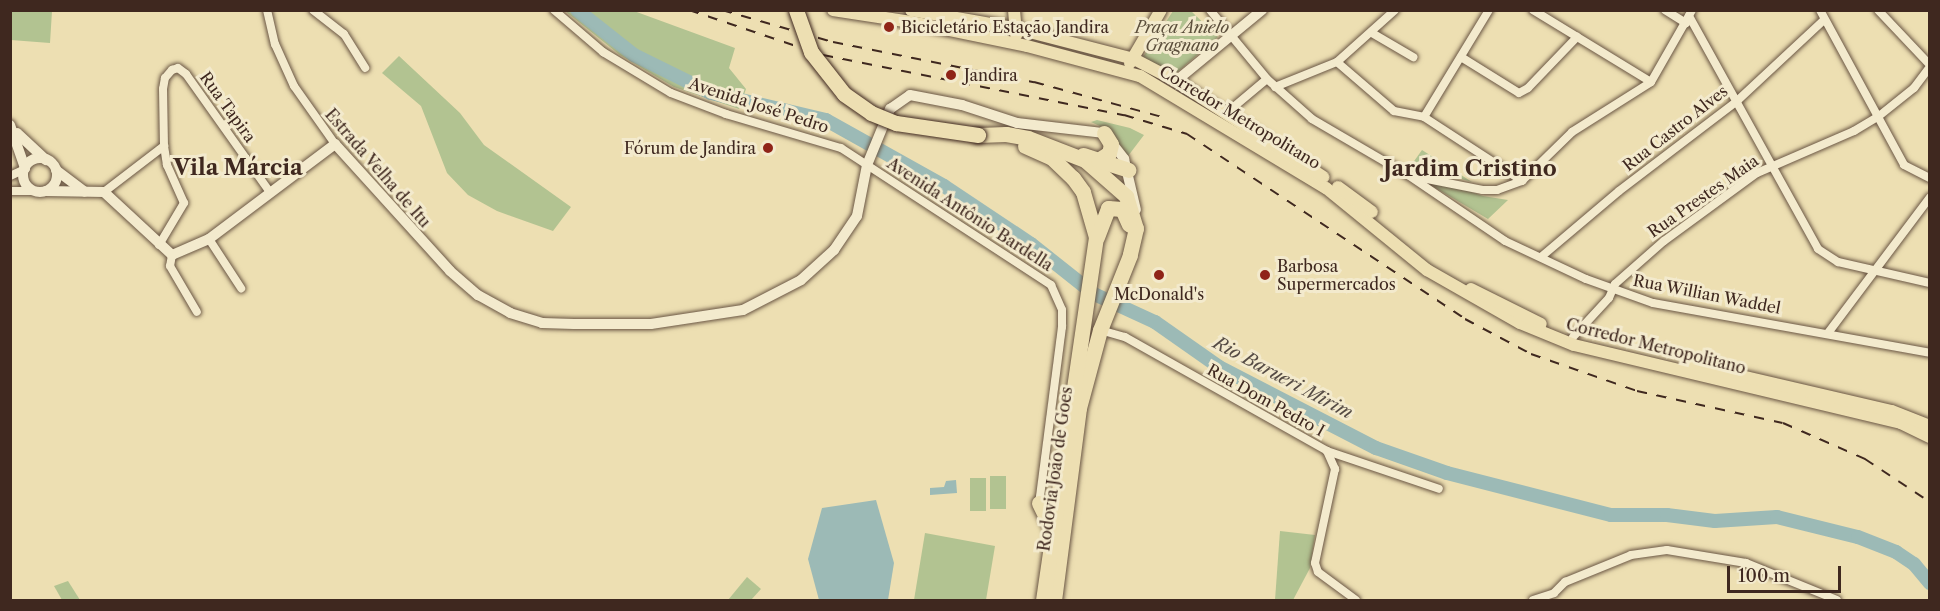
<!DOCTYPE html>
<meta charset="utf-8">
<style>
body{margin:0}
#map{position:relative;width:1940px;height:611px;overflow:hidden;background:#eddfb2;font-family:"Libre Caslon Text",serif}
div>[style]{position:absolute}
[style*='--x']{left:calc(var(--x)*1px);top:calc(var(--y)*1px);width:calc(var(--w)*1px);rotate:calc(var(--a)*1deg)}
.green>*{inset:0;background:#b2c391}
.water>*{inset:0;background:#9cbab6}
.river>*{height:14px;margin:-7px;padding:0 7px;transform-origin:7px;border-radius:7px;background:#9cbab6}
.roads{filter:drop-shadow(0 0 2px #6a5644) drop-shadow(0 0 2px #6a5644)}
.street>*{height:8px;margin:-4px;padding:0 4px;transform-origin:4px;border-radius:4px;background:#f3eacd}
.secondary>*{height:10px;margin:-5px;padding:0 5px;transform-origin:5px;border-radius:5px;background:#f3eacd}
.secondary>.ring{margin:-5px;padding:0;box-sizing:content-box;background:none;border:10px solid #f3eacd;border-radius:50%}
.primary>*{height:12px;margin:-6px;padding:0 6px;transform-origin:6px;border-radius:6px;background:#eddfb2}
.highway>*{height:15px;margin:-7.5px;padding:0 7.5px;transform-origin:7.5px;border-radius:7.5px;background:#eddfb2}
.rail>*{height:2px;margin-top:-1px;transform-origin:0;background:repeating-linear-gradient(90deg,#3f281f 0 10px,transparent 0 20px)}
.bridges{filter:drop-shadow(0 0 2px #3f281f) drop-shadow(0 0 2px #3f281f)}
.highway-bridge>*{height:15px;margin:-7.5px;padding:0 7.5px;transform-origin:7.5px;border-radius:7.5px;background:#eddfb2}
.dots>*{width:16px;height:16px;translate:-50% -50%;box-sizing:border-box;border:3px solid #f3eacd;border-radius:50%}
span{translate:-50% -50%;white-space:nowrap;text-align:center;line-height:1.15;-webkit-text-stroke:6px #f3eacd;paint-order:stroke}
.poi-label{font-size:16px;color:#3f281f}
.left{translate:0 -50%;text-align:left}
.right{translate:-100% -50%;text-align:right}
.park-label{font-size:16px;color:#5c4f3c;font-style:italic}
.street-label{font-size:16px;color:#3f281f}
.water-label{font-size:18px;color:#564c45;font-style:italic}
.district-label{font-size:22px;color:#3f281f;font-weight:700}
.frame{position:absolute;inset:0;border:12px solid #3f281f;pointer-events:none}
.scale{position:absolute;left:1727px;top:566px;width:114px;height:27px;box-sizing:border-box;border:3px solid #3f281f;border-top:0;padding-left:8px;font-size:18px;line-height:21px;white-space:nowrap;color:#3f281f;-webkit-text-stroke:4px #f3eacd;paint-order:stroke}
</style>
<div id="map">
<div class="green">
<div style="clip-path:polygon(10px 11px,52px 11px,50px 43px,11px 40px)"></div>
<div style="clip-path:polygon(565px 11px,634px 11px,735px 48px,729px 68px,746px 89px,739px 109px,674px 87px,620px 55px)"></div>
<div style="clip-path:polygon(1173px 11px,1191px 11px,1218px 37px,1174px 75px,1143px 57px)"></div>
<div style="clip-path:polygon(399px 56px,460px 113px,484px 145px,571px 207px,553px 231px,497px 211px,468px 195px,447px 173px,421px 106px,382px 73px)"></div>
<div style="clip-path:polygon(1097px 120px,1130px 128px,1144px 135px,1128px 156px,1109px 130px,1091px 122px)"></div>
<div style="clip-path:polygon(1422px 150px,1472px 182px,1440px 173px,1407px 171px)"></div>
<div style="clip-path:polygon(1432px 179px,1483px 196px,1508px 200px,1488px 219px,1429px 184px)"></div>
<div style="clip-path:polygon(1006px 476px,1006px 509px,990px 509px,990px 476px)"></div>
<div style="clip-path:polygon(970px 478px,986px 478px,986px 511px,970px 511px)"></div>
<div style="clip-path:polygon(1280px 531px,1315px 535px,1310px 568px,1293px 600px,1275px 600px)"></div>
<div style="clip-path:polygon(925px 533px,995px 546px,986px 600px,914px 600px)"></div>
<div style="clip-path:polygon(747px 577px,761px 589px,751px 600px,728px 600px)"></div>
<div style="clip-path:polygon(68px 581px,80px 600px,62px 600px,54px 586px)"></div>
</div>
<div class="water">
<div style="clip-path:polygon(956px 480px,957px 493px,930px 495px,930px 488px,944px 487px,946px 481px)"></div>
<div style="clip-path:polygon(876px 500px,894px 563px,888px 600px,819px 600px,808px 559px,822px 508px)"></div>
</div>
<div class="river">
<div style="--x:577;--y:10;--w:73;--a:38.3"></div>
<div style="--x:634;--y:55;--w:86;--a:26.3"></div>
<div style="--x:711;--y:93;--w:118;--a:13.2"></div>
<div style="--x:826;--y:120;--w:135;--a:29.2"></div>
<div style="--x:944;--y:186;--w:105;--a:33.7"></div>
<div style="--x:1031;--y:244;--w:80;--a:38.4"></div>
<div style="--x:1094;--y:294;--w:67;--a:24.7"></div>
<div style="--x:1155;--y:322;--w:78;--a:35.1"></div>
<div style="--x:1219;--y:367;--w:177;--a:27.3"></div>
<div style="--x:1376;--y:448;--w:75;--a:19.4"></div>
<div style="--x:1447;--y:473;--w:169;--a:14.4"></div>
<div style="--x:1611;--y:515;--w:56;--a:0"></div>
<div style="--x:1667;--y:515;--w:48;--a:7.1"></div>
<div style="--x:1715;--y:521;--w:62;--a:-3.7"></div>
<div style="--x:1777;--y:517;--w:83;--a:13.9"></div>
<div style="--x:1858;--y:537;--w:41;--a:21.5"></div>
<div style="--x:1896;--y:552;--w:22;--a:34"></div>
<div style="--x:1914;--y:564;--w:25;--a:50"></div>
</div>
<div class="roads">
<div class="street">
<div style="--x:267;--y:10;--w:35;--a:77"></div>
<div style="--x:275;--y:44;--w:46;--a:65.7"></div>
<div style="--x:294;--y:86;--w:71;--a:54.7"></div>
<div style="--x:313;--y:10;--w:39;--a:38"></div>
<div style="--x:344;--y:34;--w:40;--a:58"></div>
<div style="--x:554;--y:10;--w:65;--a:40.6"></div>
<div style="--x:603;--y:52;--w:79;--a:31.1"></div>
<div style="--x:671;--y:93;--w:59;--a:20.9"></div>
<div style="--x:726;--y:114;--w:120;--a:16.5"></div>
<div style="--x:841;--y:148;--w:251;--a:33.1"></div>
<div style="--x:1051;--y:285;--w:27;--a:66"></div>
<div style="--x:1062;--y:310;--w:17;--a:90"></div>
<div style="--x:1062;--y:327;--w:177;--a:97.4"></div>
<div style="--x:1210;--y:10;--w:89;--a:50.4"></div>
<div style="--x:1267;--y:79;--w:60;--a:41.6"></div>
<div style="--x:1312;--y:119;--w:111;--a:30.3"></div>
<div style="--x:1408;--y:175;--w:117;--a:34.2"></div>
<div style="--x:1505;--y:241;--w:89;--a:25.1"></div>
<div style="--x:1586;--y:279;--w:71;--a:19.7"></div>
<div style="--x:1653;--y:303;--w:281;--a:10.2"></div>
<div style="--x:1489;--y:10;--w:125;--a:121.3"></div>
<div style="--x:1424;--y:117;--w:117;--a:33.1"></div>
<div style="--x:1533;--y:10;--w:138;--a:31.4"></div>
<div style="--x:1665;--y:10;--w:25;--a:32"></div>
<div style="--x:1820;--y:10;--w:176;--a:61.5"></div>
<div style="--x:1904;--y:165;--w:29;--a:27"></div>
<div style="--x:1878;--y:10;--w:76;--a:46.6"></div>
<div style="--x:1689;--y:16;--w:266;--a:61"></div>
<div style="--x:1818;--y:249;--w:24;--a:33"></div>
<div style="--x:1838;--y:262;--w:94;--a:12.9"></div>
<div style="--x:1372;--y:33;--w:48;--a:30.3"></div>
<div style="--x:1461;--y:57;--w:68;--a:31.8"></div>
<div style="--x:1519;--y:93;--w:10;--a:-29"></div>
<div style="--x:1528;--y:88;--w:71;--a:-46.1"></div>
<div style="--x:1337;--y:62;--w:75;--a:40.7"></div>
<div style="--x:1394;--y:111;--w:31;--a:11"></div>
<div style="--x:1275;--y:87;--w:67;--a:-22"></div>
<div style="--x:1337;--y:62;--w:78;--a:-41.9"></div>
<div style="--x:1230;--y:110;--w:48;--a:-40"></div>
<div style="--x:10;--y:176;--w:17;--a:-25"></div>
<div style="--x:1412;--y:176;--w:72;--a:11.2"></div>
<div style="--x:1483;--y:190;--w:14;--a:0"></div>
<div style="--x:1497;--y:190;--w:27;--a:-20"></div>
<div style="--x:1522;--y:181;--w:70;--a:-44.4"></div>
<div style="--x:1572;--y:132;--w:93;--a:-32.3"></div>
<div style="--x:1651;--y:82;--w:83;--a:-60.3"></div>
<div style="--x:10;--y:191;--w:21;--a:0"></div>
<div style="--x:104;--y:192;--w:76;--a:-37.5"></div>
<div style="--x:209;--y:239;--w:59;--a:56.9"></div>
<div style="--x:159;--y:245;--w:49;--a:-59.2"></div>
<div style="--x:184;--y:203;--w:42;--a:-114.1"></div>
<div style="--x:167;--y:165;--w:19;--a:-99"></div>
<div style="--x:164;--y:146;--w:57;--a:-91"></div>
<div style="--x:163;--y:89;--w:11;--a:-80"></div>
<div style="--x:165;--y:78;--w:11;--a:-49"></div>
<div style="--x:172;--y:70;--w:6;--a:-18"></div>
<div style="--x:178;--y:68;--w:10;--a:37"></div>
<div style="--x:186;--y:74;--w:145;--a:54.6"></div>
<div style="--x:172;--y:255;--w:11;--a:100"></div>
<div style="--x:170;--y:266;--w:53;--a:59.6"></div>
<div style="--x:1541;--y:257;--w:102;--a:-40.2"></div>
<div style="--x:1619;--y:191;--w:148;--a:-37.3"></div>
<div style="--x:1737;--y:101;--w:119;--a:-43"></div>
<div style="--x:1100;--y:330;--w:26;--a:16"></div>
<div style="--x:1125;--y:337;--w:232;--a:29.4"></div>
<div style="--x:1327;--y:451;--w:20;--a:66"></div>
<div style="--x:1335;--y:469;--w:96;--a:102"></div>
<div style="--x:1315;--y:563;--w:9;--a:72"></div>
<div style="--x:1318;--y:572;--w:47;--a:36.4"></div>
<div style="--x:1828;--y:333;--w:170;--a:-53.1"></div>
<div style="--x:1573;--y:337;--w:53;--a:-47.3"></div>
<div style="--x:1609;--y:298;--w:15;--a:-67"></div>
<div style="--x:1615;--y:284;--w:65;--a:-41.3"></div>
<div style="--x:1664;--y:241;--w:115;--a:-36.2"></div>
<div style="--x:1757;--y:173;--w:106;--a:-23.4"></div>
<div style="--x:1854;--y:131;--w:29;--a:-31"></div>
<div style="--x:1879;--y:116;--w:45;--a:-38.7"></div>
<div style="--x:1914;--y:88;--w:26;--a:-53"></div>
<div style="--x:1327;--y:451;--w:118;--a:18.7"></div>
<div style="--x:1533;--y:600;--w:22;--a:-18"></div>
<div style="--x:1554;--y:593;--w:16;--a:-45"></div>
<div style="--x:1565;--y:582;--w:71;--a:-22.2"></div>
<div style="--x:1631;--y:555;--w:36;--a:-8"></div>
<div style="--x:1667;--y:550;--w:80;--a:9.3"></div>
<div style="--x:1746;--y:563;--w:98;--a:22.1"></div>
</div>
<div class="secondary">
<div style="--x:1176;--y:81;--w:112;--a:-39.5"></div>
<div style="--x:10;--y:125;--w:46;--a:70.8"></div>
<div style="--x:17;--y:133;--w:40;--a:43"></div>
<div class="ring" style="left:23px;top:158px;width:24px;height:24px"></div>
<div style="--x:56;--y:170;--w:36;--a:37"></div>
<div style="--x:46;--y:191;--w:58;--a:1"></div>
<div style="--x:104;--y:192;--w:93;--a:42.8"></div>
<div style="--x:172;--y:255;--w:40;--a:-23.4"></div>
<div style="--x:209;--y:239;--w:158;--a:-37"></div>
<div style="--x:335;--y:144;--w:171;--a:47.8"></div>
<div style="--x:450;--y:271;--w:37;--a:41"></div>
<div style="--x:478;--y:295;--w:37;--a:29"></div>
<div style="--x:510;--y:313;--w:34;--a:17"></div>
<div style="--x:542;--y:323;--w:32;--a:2"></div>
<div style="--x:574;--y:324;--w:77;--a:0"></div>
<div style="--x:651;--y:324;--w:93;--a:-8.7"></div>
<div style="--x:743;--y:310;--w:65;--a:-27.3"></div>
<div style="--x:801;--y:280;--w:45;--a:-42.3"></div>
<div style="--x:834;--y:250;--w:41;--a:-55.9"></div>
<div style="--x:857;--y:216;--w:52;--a:-78.9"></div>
<div style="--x:867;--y:165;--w:61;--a:-67.7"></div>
<div style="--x:890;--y:109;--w:24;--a:-35"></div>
<div style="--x:910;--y:95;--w:53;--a:10.9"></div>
<div style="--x:962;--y:105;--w:58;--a:18.1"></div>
<div style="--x:1017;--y:123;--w:88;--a:6.6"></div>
<div style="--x:1104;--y:133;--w:33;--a:52"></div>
<div style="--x:1124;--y:159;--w:52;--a:76.8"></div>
</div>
<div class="primary">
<div style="--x:833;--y:10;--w:79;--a:8.7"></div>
<div style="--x:911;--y:22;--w:118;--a:11.7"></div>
<div style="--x:1027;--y:46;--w:117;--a:14.9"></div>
<div style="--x:1140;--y:76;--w:217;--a:31.1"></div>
<div style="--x:1326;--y:188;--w:130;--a:39.1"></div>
<div style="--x:1427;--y:270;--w:107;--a:29.7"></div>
<div style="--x:1520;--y:323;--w:58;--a:22.2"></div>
<div style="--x:1574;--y:345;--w:336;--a:13.4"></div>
<div style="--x:1901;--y:423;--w:32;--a:26"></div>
<div style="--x:911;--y:10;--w:105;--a:9.9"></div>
<div style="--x:1014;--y:28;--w:124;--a:14.5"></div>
<div style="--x:1134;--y:59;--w:47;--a:27.6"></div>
<div style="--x:1176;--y:81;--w:176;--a:33.1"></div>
<div style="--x:1014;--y:10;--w:25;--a:85"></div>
<div style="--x:1130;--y:63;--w:61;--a:-59.7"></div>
<div style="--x:1338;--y:187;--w:42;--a:36.3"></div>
<div style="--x:1471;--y:289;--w:78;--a:26.6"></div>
<div style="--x:1694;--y:365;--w:203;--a:13.1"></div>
<div style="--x:1892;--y:411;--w:41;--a:21.5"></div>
</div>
<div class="highway">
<div style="--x:978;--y:135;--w:28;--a:-2"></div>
<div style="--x:1006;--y:134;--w:22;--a:10"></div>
<div style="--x:1028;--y:138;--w:61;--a:21.1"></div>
<div style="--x:1085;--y:160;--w:55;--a:41.3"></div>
<div style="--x:1126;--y:196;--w:34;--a:73"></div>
<div style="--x:1136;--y:228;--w:28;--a:103"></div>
<div style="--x:1130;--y:255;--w:81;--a:111.8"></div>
<div style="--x:1100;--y:330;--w:81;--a:105.1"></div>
<div style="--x:1079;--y:408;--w:194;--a:97.4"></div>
<div style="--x:1025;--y:146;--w:30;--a:24"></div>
<div style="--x:1052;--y:158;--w:29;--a:44"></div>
<div style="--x:1073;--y:178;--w:17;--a:54"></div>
<div style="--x:1083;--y:192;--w:47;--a:73.9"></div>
<div style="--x:1096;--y:237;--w:367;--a:98.3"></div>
<div style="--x:1083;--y:155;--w:16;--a:18"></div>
<div style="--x:1098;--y:160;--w:13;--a:-32"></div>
<div style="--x:1109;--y:153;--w:9;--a:-77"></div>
<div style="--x:1111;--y:144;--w:13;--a:-122"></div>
<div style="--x:1098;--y:160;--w:32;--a:18"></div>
<div style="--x:1097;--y:237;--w:31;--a:-69"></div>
<div style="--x:1108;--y:208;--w:14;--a:4"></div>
<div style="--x:1122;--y:209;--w:17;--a:66"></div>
<div style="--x:1039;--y:503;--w:30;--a:64"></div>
</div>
</div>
<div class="rail">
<div style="--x:689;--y:10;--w:141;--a:18.6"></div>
<div style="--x:823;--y:55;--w:307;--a:11.3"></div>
<div style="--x:1124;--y:115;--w:66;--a:16.8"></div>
<div style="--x:1187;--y:134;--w:334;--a:33.6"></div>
<div style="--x:1465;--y:319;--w:75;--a:27.9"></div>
<div style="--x:1531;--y:354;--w:112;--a:19.2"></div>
<div style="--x:1637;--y:391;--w:149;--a:12.4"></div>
<div style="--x:1783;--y:423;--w:90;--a:23.7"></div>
<div style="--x:1865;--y:459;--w:78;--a:33.5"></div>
<div style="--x:722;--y:10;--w:116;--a:16.1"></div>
<div style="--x:833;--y:42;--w:205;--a:11.3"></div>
<div style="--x:1034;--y:82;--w:137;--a:15.3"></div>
</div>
<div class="bridges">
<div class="highway-bridge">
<div style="--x:796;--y:10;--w:45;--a:70.3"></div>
<div style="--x:811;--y:52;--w:53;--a:51.8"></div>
<div style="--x:844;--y:94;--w:33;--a:35"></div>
<div style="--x:871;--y:113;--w:27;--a:22"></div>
<div style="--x:896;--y:123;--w:83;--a:8.3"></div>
</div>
</div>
<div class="dots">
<div style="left:889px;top:27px;background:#8f2418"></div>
<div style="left:951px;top:75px;background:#8f2418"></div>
<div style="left:768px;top:148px;background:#8f2418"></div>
<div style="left:1159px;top:275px;background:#8f2418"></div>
<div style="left:1265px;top:275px;background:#8f2418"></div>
</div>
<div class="poi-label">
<span class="left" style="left:901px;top:27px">Bicicletário Estação Jandira</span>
<span class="left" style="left:964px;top:75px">Jandira</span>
<span class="right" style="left:756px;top:148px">Fórum de Jandira</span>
<span class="left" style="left:1277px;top:275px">Barbosa<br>Supermercados</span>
<span style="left:1159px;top:294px">McDonald's</span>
</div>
<div class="park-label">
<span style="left:1182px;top:36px">Praça Anielo<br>Gragnano</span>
</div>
<div class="street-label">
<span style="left:759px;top:105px;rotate:18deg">Avenida José Pedro</span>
<span style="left:228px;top:107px;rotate:54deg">Rua Tapira</span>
<span style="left:1240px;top:117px;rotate:31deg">Corredor Metropolitano</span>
<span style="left:1675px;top:128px;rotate:-38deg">Rua Castro Alves</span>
<span style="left:378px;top:168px;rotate:49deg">Estrada Velha de Itu</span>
<span style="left:1703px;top:196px;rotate:-35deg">Rua Prestes Maia</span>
<span style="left:970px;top:214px;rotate:33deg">Avenida Antônio Bardella</span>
<span style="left:1707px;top:294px;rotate:11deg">Rua Willian Waddel</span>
<span style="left:1656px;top:346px;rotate:14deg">Corredor Metropolitano</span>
<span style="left:1266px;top:400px;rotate:29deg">Rua Dom Pedro I</span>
<span style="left:1055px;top:469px;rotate:-82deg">Rodovia João de Goes</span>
</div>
<div class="water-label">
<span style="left:1283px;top:378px;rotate:28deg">Rio Barueri Mirim</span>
</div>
<div class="district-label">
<span style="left:238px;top:168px">Vila Márcia</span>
<span style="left:1470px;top:169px">Jardim Cristino</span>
</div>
<div class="frame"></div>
<div class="scale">100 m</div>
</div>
